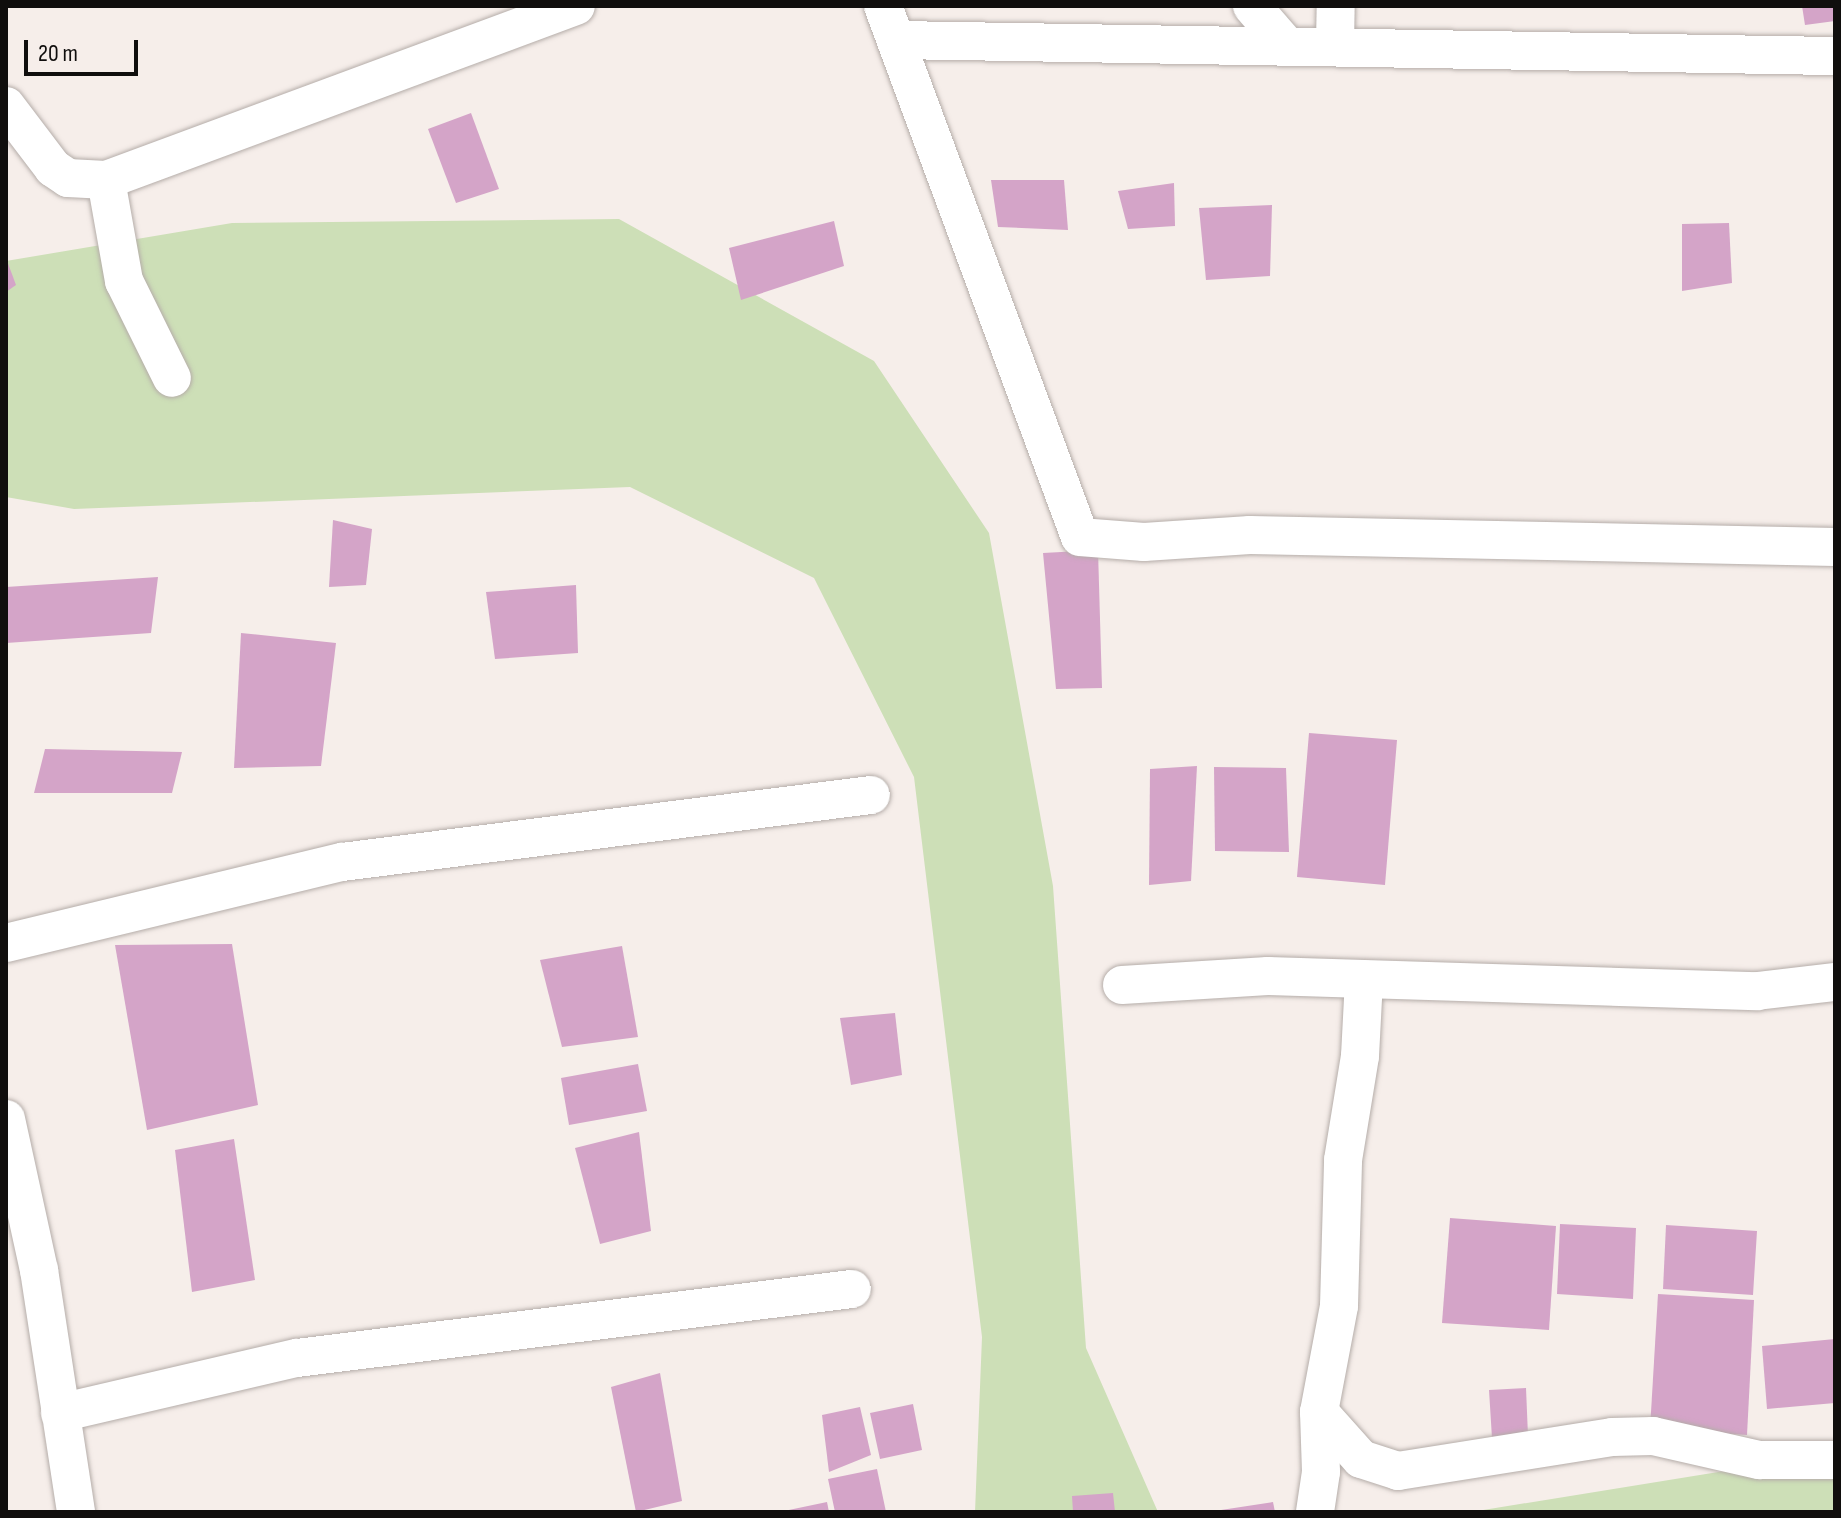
<!DOCTYPE html>
<style>
body{margin:0}
#map{position:relative;width:1841px;height:1518px;overflow:hidden;background:#f6eeea;font-family:"Sofia Sans Condensed",sans-serif}
div>[style]{position:absolute}
[style*='--x']{left:calc(var(--x)*1px);top:calc(var(--y)*1px);width:calc(var(--w)*1px);rotate:calc(var(--a)*1deg)}
.green>*{inset:0;background:#cddfb7}
.building>*{inset:0;background:#d4a4c8}
.roads{filter:drop-shadow(0 0 2px #b5ada9) drop-shadow(0 0 2px #b5ada9)}
.street>*{height:38px;margin:-19px;padding:0 19px;transform-origin:19px;border-radius:19px;background:#fff}
span{translate:-50% -50%;white-space:nowrap;text-align:center;line-height:1.15;-webkit-text-stroke:7px #f6eeea;paint-order:stroke}
.frame{position:absolute;inset:0;border:8px solid #100e0d;pointer-events:none}
.scale{position:absolute;left:24px;top:40px;width:114px;height:36px;box-sizing:border-box;border:4px solid #100e0d;border-top:0;padding-left:10px;font-size:24px;line-height:28px;white-space:nowrap;color:#100e0d;-webkit-text-stroke:6px #f6eeea;paint-order:stroke}
</style>
<div id="map">
<div class="green">
<div style="clip-path:polygon(619px 219px,874px 361px,989px 533px,1053px 886px,1086px 1348px,1158px 1512px,975px 1512px,982px 1337px,914px 777px,814px 578px,630px 487px,74px 509px,6px 497px,6px 261px,232px 223px)"></div>
<div style="clip-path:polygon(1835px 1453px,1835px 1512px,1471px 1512px)"></div>
</div>
<div class="building">
<div style="clip-path:polygon(1802px 6px,1835px 6px,1835px 21px,1805px 25px)"></div>
<div style="clip-path:polygon(471px 113px,499px 189px,456px 203px,428px 129px)"></div>
<div style="clip-path:polygon(991px 180px,1064px 180px,1068px 230px,998px 227px)"></div>
<div style="clip-path:polygon(1174px 183px,1175px 226px,1128px 229px,1118px 191px)"></div>
<div style="clip-path:polygon(1272px 205px,1270px 276px,1206px 280px,1199px 208px)"></div>
<div style="clip-path:polygon(834px 221px,844px 266px,741px 300px,729px 248px)"></div>
<div style="clip-path:polygon(1729px 223px,1732px 283px,1682px 291px,1682px 224px)"></div>
<div style="clip-path:polygon(6px 258px,16px 285px,6px 292px)"></div>
<div style="clip-path:polygon(333px 520px,372px 529px,366px 585px,329px 587px)"></div>
<div style="clip-path:polygon(1098px 550px,1102px 688px,1056px 689px,1043px 553px)"></div>
<div style="clip-path:polygon(158px 577px,151px 633px,6px 643px,6px 587px)"></div>
<div style="clip-path:polygon(576px 585px,578px 653px,495px 659px,486px 592px)"></div>
<div style="clip-path:polygon(241px 633px,336px 643px,321px 766px,234px 768px)"></div>
<div style="clip-path:polygon(1309px 733px,1397px 740px,1385px 885px,1297px 877px)"></div>
<div style="clip-path:polygon(45px 749px,182px 752px,172px 793px,34px 793px)"></div>
<div style="clip-path:polygon(1197px 766px,1191px 881px,1149px 885px,1150px 769px)"></div>
<div style="clip-path:polygon(1214px 767px,1286px 768px,1289px 852px,1215px 851px)"></div>
<div style="clip-path:polygon(232px 944px,258px 1105px,147px 1130px,115px 945px)"></div>
<div style="clip-path:polygon(622px 946px,638px 1037px,562px 1047px,540px 960px)"></div>
<div style="clip-path:polygon(895px 1013px,902px 1075px,851px 1085px,840px 1018px)"></div>
<div style="clip-path:polygon(638px 1064px,647px 1111px,569px 1125px,561px 1078px)"></div>
<div style="clip-path:polygon(639px 1132px,651px 1231px,600px 1244px,575px 1148px)"></div>
<div style="clip-path:polygon(234px 1139px,255px 1280px,192px 1292px,175px 1150px)"></div>
<div style="clip-path:polygon(1450px 1218px,1556px 1226px,1549px 1330px,1442px 1323px)"></div>
<div style="clip-path:polygon(1560px 1224px,1636px 1228px,1633px 1299px,1557px 1294px)"></div>
<div style="clip-path:polygon(1666px 1225px,1757px 1231px,1753px 1295px,1663px 1289px)"></div>
<div style="clip-path:polygon(1658px 1294px,1754px 1300px,1747px 1435px,1650px 1429px)"></div>
<div style="clip-path:polygon(1835px 1339px,1835px 1403px,1767px 1409px,1762px 1346px)"></div>
<div style="clip-path:polygon(660px 1373px,682px 1501px,636px 1512px,611px 1387px)"></div>
<div style="clip-path:polygon(1526px 1388px,1528px 1436px,1492px 1438px,1489px 1390px)"></div>
<div style="clip-path:polygon(913px 1404px,922px 1450px,880px 1459px,870px 1413px)"></div>
<div style="clip-path:polygon(860px 1407px,871px 1455px,829px 1472px,822px 1415px)"></div>
<div style="clip-path:polygon(877px 1469px,886px 1512px,835px 1512px,828px 1479px)"></div>
<div style="clip-path:polygon(1113px 1493px,1115px 1512px,1073px 1512px,1072px 1496px)"></div>
<div style="clip-path:polygon(827px 1502px,829px 1512px,784px 1512px,784px 1511px)"></div>
<div style="clip-path:polygon(1273px 1502px,1275px 1512px,1221px 1512px,1221px 1510px)"></div>
</div>
<div class="roads">
<div class="street">
<div style="--x:883;--y:6;--w:566;--a:69.65"></div>
<div style="--x:1080;--y:537;--w:64;--a:4.5"></div>
<div style="--x:1144;--y:542;--w:106;--a:-3.8"></div>
<div style="--x:1250;--y:535;--w:585;--a:1.18"></div>
<div style="--x:1252;--y:6;--w:50;--a:49"></div>
<div style="--x:897;--y:40;--w:938;--a:0.98"></div>
<div style="--x:1335;--y:45;--w:39;--a:-89"></div>
<div style="--x:6;--y:106;--w:78;--a:52.8"></div>
<div style="--x:53;--y:168;--w:18;--a:34"></div>
<div style="--x:68;--y:178;--w:38;--a:3"></div>
<div style="--x:106;--y:180;--w:501;--a:-20.32"></div>
<div style="--x:106;--y:180;--w:103;--a:79.9"></div>
<div style="--x:124;--y:281;--w:108;--a:63.7"></div>
<div style="--x:6;--y:943;--w:346;--a:-13.6"></div>
<div style="--x:342;--y:862;--w:533;--a:-7.22"></div>
<div style="--x:1122;--y:985;--w:146;--a:-3.5"></div>
<div style="--x:1268;--y:976;--w:489;--a:1.8"></div>
<div style="--x:1757;--y:991;--w:79;--a:-6.6"></div>
<div style="--x:6;--y:1119;--w:155;--a:77.7"></div>
<div style="--x:39;--y:1270;--w:245;--a:81.3"></div>
<div style="--x:1319;--y:1412;--w:63;--a:48.2"></div>
<div style="--x:1361;--y:1459;--w:39;--a:18"></div>
<div style="--x:1398;--y:1471;--w:217;--a:-9"></div>
<div style="--x:1612;--y:1437;--w:41;--a:-1.4"></div>
<div style="--x:1653;--y:1436;--w:109;--a:12.8"></div>
<div style="--x:1759;--y:1460;--w:76;--a:0"></div>
<div style="--x:60;--y:1413;--w:243;--a:-13.1"></div>
<div style="--x:297;--y:1358;--w:559;--a:-7.09"></div>
<div style="--x:1315;--y:1512;--w:40;--a:-81.5"></div>
<div style="--x:1321;--y:1472;--w:60;--a:-91.9"></div>
<div style="--x:1319;--y:1412;--w:108;--a:-79.3"></div>
<div style="--x:1339;--y:1306;--w:146;--a:-88.4"></div>
<div style="--x:1343;--y:1160;--w:105;--a:-80.7"></div>
<div style="--x:1360;--y:1056;--w:77;--a:-87"></div>
</div>
</div>
<div class="frame"></div>
<div class="scale">20 m</div>
</div>
